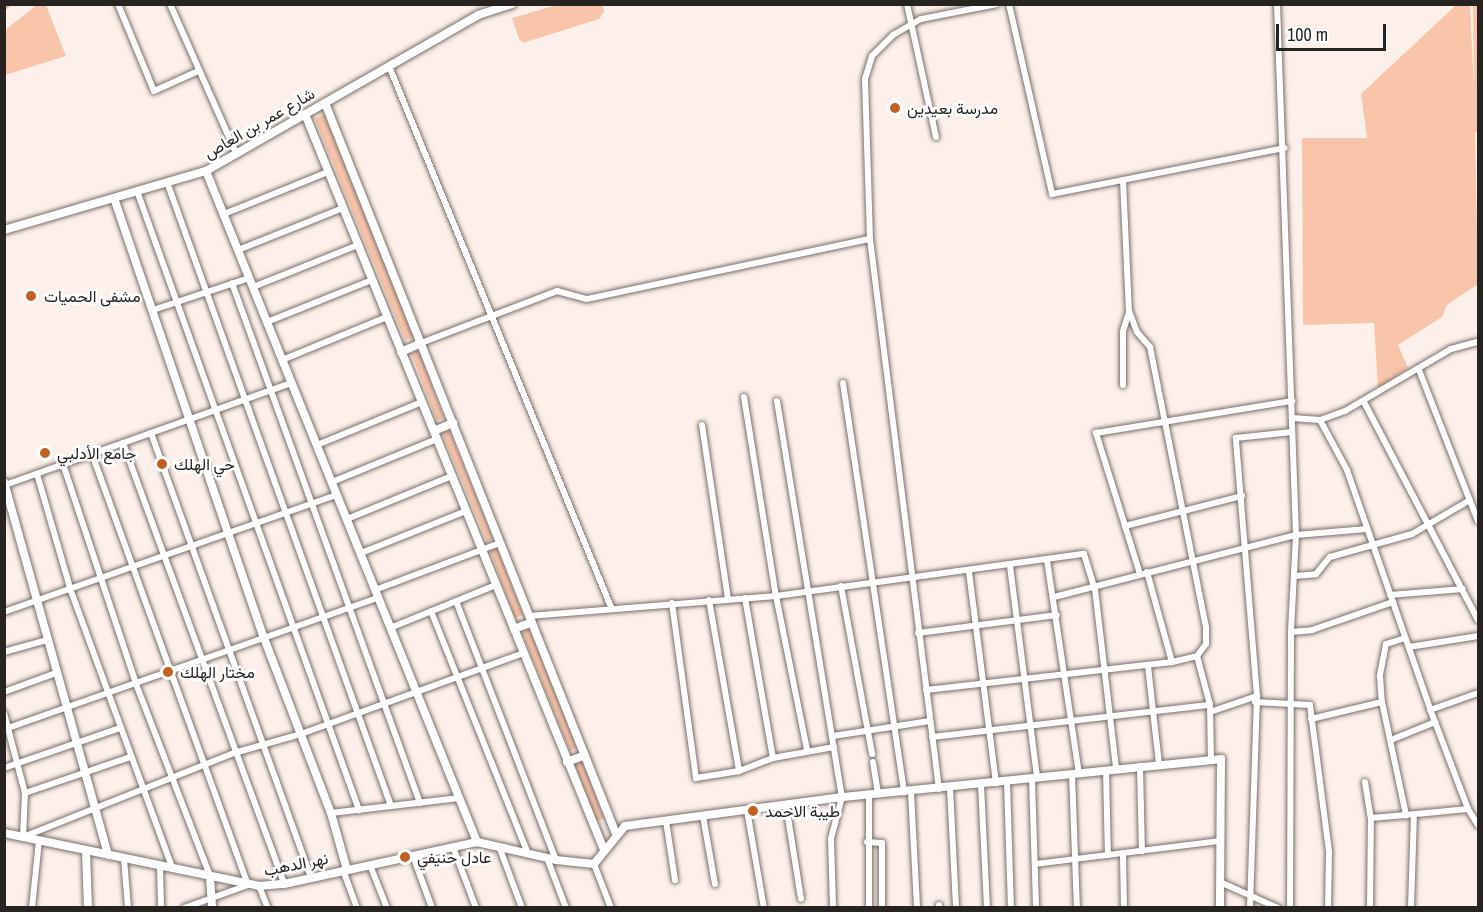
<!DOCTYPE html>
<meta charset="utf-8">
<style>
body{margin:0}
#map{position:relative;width:1483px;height:912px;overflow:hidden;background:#fdf0ea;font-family:"Archivo Narrow",Vazirmatn,sans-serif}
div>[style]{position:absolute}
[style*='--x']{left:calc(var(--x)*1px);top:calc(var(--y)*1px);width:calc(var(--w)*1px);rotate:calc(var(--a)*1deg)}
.green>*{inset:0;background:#f9c5aa}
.stream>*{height:2px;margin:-1px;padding:0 1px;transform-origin:1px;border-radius:1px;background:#f2ab85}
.roads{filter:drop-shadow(0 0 2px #796f69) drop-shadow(0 0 2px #796f69)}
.street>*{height:6px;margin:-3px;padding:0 3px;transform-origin:3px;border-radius:3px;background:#fff}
.secondary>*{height:8px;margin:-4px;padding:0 4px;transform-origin:4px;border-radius:4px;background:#fff}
.dots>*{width:16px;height:16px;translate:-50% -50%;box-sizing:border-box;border:3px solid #fff;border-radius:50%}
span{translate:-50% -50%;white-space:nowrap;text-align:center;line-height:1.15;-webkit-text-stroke:5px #fff;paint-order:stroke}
.poi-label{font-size:16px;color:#272321}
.left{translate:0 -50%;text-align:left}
.street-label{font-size:16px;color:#272321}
.frame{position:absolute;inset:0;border:6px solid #272321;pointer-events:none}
.scale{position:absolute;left:1276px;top:24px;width:110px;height:27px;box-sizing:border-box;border:3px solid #272321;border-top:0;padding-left:8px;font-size:18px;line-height:21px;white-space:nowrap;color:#272321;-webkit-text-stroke:4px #fff;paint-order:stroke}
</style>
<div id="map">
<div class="green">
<div style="clip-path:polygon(38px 4px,46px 5px,66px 56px,5px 75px,5px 30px)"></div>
<div style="clip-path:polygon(557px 5px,603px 5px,604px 12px,599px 19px,523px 43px,519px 39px,512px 18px)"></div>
<div style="clip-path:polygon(1456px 5px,1470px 5px,1474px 90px,1473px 5px,1478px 5px,1478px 132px,1475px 132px,1478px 284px,1447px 305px,1442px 317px,1398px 345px,1408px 368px,1378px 389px,1374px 323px,1303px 325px,1302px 138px,1367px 138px,1361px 94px)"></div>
<div style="clip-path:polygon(324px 114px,414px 337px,405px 340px,315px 119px)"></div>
<div style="clip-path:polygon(419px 351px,444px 418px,437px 421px,411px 353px)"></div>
<div style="clip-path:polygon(448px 427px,493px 539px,487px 542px,441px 430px)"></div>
<div style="clip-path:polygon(497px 547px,523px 615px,515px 618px,490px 550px)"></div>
<div style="clip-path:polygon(530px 629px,577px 748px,570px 751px,522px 632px)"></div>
<div style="clip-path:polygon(582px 760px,604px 818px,597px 821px,574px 763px)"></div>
</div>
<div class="stream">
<div style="--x:4;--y:10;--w:9;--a:-41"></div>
</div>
<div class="roads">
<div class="street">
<div style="--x:118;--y:4;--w:94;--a:67.5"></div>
<div style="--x:154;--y:91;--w:48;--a:-24.4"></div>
<div style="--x:170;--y:4;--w:163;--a:66.1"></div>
<div style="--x:907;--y:4;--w:136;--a:77.7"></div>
<div style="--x:1009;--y:4;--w:195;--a:77.2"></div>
<div style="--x:1052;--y:194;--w:237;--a:-11.2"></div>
<div style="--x:1277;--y:4;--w:531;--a:87.95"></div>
<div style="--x:1296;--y:535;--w:97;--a:93"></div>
<div style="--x:1291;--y:632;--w:276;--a:90.2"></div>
<div style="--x:389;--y:66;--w:585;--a:67.69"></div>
<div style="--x:1123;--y:180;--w:131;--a:87.4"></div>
<div style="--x:1129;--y:311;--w:22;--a:69"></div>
<div style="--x:1137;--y:332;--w:20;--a:49"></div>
<div style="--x:1150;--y:347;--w:286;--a:78.7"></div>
<div style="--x:1206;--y:627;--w:17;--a:90"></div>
<div style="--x:1206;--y:644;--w:15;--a:127"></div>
<div style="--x:1197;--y:656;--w:51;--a:75.1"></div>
<div style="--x:1210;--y:705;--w:55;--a:89"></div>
<div style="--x:167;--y:182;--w:663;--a:70.25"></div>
<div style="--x:137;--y:191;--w:658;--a:70.27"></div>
<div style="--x:224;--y:214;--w:112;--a:-22"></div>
<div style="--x:238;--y:250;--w:113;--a:-21.8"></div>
<div style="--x:232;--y:283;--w:553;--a:70.12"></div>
<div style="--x:253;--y:287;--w:113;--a:-21.8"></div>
<div style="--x:153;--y:310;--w:101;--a:-18.4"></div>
<div style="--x:267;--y:322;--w:113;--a:-21.8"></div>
<div style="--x:421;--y:343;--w:146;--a:-20.9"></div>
<div style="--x:557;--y:291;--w:31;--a:15"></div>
<div style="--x:587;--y:299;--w:289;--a:-12"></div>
<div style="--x:282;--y:360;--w:113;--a:-22.3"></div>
<div style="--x:1419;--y:370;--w:162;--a:68.7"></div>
<div style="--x:843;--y:383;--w:414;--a:81.5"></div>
<div style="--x:1123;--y:385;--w:54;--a:-90"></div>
<div style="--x:1123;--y:331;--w:20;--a:-72"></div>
<div style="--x:744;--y:397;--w:202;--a:80.9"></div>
<div style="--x:776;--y:596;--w:157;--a:78.6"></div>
<div style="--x:777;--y:401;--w:401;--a:80.7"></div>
<div style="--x:842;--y:797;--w:43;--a:104.7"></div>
<div style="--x:831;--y:839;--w:69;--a:88.3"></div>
<div style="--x:1364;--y:402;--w:246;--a:62.4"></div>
<div style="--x:1292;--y:418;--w:28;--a:4"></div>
<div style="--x:1320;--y:420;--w:27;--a:-20"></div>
<div style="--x:1345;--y:411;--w:123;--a:-30.3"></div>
<div style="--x:1451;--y:349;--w:28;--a:-15"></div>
<div style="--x:1320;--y:420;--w:57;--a:61.6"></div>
<div style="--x:1347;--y:470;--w:267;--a:70.8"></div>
<div style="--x:1435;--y:722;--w:93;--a:69.2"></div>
<div style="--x:1468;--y:809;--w:19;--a:58"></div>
<div style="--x:702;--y:425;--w:176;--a:81.5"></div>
<div style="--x:151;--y:433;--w:473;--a:70.2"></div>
<div style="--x:123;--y:443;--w:469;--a:69.9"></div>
<div style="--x:317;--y:445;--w:113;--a:-22.3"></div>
<div style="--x:92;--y:454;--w:458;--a:70.1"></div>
<div style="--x:248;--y:885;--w:68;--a:160.2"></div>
<div style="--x:63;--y:464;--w:232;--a:71.6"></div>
<div style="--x:136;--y:684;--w:206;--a:68.9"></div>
<div style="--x:37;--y:474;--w:122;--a:73.8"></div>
<div style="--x:71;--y:591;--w:296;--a:69.9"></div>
<div style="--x:332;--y:482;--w:113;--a:-22.3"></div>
<div style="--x:5;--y:485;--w:305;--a:-19.6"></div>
<div style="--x:347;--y:519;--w:113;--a:-22.3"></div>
<div style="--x:1125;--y:526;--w:121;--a:-14.4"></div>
<div style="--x:361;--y:553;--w:113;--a:-21.8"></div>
<div style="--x:1047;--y:560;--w:216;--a:81.5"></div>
<div style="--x:1010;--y:566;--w:214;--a:82.7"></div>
<div style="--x:969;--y:572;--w:213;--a:82.7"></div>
<div style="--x:1147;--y:572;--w:93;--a:74.5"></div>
<div style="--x:1172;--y:662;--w:26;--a:-13"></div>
<div style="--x:1140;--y:574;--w:148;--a:-107.3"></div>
<div style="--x:1096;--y:433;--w:199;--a:-9.3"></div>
<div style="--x:1295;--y:576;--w:21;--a:-5"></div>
<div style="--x:1316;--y:574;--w:22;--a:-51"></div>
<div style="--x:1330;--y:557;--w:85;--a:-15.7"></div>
<div style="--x:1412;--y:534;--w:67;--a:-30.4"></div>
<div style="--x:841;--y:586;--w:171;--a:79.5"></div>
<div style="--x:375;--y:590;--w:134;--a:-20.6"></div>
<div style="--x:1390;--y:595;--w:73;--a:-4.7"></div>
<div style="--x:1054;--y:597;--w:250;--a:-14.4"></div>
<div style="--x:1296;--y:535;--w:71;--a:-4.8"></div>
<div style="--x:745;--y:598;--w:162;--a:80.1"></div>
<div style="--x:709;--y:600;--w:174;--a:80"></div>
<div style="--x:456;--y:601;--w:278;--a:68.9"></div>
<div style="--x:672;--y:603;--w:177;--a:82.2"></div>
<div style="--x:696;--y:778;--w:44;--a:-9.2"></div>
<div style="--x:739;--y:771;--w:36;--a:-21"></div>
<div style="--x:773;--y:758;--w:62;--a:-10.2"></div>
<div style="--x:431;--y:611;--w:262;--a:68.2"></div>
<div style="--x:4;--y:612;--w:353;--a:-19.4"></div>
<div style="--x:529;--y:616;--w:248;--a:-4.6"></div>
<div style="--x:776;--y:596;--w:311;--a:-7.8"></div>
<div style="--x:1084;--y:554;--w:37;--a:73"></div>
<div style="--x:1095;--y:589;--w:181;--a:83.3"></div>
<div style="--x:390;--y:628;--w:114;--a:-22.1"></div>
<div style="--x:1291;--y:632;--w:21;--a:-5"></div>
<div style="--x:1312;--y:630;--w:86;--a:-19.1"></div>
<div style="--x:918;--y:633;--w:140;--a:-7.4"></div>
<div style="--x:1405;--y:638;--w:20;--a:162"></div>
<div style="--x:1386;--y:644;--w:33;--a:101"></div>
<div style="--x:1380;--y:676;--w:26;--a:86"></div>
<div style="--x:1382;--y:702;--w:116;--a:78"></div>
<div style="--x:1406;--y:815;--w:62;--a:-5.5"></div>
<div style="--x:1409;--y:647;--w:70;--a:-9.1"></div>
<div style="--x:4;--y:652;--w:45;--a:-15.6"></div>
<div style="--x:1148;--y:666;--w:99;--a:83.6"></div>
<div style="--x:926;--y:690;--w:248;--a:-6.5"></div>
<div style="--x:4;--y:692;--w:55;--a:-20.1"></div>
<div style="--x:1255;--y:702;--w:55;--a:3.1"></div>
<div style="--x:1310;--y:705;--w:148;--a:82.6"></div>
<div style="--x:1329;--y:852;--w:56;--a:91"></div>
<div style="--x:1430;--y:710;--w:51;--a:-19.5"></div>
<div style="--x:1210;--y:712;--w:50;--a:-18.8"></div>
<div style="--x:4;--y:713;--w:83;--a:75.3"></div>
<div style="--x:25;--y:793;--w:44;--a:92.6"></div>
<div style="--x:23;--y:837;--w:227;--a:-21.7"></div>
<div style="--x:234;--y:753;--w:70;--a:-15.8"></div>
<div style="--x:301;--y:734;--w:236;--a:-20"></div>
<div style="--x:1311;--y:719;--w:73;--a:-13.5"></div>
<div style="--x:8;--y:728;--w:392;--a:-19.4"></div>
<div style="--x:833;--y:736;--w:98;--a:-8.8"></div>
<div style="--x:932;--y:737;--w:280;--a:-6.6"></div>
<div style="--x:1391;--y:740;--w:48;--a:-22.2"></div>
<div style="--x:873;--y:762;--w:33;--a:81"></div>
<div style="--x:1140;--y:766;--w:85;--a:88.7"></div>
<div style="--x:4;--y:768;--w:123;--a:-19"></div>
<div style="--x:1106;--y:770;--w:85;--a:88.7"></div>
<div style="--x:1072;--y:774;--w:134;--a:87.9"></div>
<div style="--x:1032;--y:779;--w:129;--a:88.2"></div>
<div style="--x:1007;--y:782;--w:126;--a:88.2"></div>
<div style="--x:1365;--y:782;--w:36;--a:81"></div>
<div style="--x:1371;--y:818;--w:35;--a:-5"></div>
<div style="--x:981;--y:785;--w:123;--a:87.2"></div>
<div style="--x:950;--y:788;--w:120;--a:87.1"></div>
<div style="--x:939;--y:789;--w:554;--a:-97.15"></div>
<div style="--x:870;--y:239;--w:160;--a:-91.8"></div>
<div style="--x:865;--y:79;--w:24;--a:-73"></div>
<div style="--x:872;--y:56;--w:30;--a:-45"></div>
<div style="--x:893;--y:35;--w:32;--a:-30"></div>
<div style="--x:921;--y:19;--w:77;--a:-11.2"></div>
<div style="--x:911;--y:792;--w:116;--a:87"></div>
<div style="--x:25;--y:793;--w:111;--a:-18.9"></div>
<div style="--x:869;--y:795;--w:113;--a:90"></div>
<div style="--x:786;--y:805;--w:95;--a:80.9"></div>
<div style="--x:747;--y:810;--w:99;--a:80.2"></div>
<div style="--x:331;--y:813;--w:129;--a:-6.7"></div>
<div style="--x:703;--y:816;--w:69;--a:80"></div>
<div style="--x:666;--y:821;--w:60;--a:81.3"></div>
<div style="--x:867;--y:842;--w:15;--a:4"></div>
<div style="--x:882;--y:843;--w:65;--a:90"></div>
<div style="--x:453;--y:847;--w:65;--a:69.3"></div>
<div style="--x:500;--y:849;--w:63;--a:69.6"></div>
<div style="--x:1123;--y:853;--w:55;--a:89"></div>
<div style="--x:413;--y:856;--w:55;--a:69.9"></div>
<div style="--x:547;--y:858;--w:53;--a:69.2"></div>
<div style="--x:124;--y:859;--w:49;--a:85.3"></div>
<div style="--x:594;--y:864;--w:47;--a:68.9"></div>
<div style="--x:1035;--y:864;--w:186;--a:-7.1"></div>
<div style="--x:370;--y:865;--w:46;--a:68.4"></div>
<div style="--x:160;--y:866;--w:42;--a:88.6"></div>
<div style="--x:343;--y:870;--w:40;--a:69.8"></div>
<div style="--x:1220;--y:882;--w:64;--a:24.1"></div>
<div style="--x:259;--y:886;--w:24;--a:68"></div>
<div style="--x:32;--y:908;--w:68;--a:-84.1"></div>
<div style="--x:939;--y:908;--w:3;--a:-90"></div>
<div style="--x:1250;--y:908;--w:212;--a:-88.1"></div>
<div style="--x:1257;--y:696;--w:259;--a:-94.7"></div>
<div style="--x:1236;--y:438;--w:56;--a:-6.1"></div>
<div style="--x:1370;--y:908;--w:90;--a:-89.4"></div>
<div style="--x:1411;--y:908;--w:94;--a:-88.2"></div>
</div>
<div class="secondary">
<div style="--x:325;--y:103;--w:787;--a:68.29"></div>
<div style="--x:305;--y:114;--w:794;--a:67.89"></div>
<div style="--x:206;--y:171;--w:724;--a:68.01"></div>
<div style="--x:114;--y:198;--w:465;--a:71.2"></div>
<div style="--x:264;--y:638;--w:187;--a:69.1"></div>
<div style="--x:331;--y:813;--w:59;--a:74.3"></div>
<div style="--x:4;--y:230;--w:210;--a:-16.3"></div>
<div style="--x:206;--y:171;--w:314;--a:-29.8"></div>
<div style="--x:478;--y:15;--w:36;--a:-18"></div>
<div style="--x:401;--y:352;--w:22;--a:-24"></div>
<div style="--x:434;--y:431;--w:21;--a:-23"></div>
<div style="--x:4;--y:482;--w:387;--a:74.4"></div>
<div style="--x:514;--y:629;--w:19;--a:-21"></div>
<div style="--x:567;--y:762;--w:19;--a:-21"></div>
<div style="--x:4;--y:833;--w:260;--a:11.7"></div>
<div style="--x:259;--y:886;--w:25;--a:-5"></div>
<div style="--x:284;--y:884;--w:198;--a:-12.3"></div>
<div style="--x:477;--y:842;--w:81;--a:12.8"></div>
<div style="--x:556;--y:860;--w:38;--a:6"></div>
<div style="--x:594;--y:864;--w:49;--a:-50.8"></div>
<div style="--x:625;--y:826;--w:219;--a:-7.6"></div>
<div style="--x:842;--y:797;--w:381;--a:-5.7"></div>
<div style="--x:1221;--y:759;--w:149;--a:90.4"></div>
<div style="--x:86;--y:851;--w:57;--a:88"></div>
<div style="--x:210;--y:877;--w:31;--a:86"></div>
</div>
</div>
<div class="dots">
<div style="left:895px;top:108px;background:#c26121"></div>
<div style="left:31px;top:296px;background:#c26121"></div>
<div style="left:45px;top:453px;background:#c26121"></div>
<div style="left:162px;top:464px;background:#c26121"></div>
<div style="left:168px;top:672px;background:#c26121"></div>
<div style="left:753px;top:811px;background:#c26121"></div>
<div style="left:405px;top:857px;background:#c26121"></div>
</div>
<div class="poi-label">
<span class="left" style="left:907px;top:108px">مدرسة بعيدين</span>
<span class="left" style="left:44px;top:296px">مشفى الحميات</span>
<span class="left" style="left:57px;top:453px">جامع الأدلبي</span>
<span class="left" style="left:174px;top:464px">حي الهلك</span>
<span class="left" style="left:180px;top:672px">مختار الهلك</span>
<span class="left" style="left:765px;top:811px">طيبة الاحمد</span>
<span class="left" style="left:417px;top:857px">عادل حنيفي</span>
</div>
<div class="street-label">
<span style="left:259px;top:123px;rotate:-30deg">شارع عمر بن العاص</span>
<span style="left:296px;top:864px;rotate:-11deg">نهر الدهب</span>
</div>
<div class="frame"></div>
<div class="scale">100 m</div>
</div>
